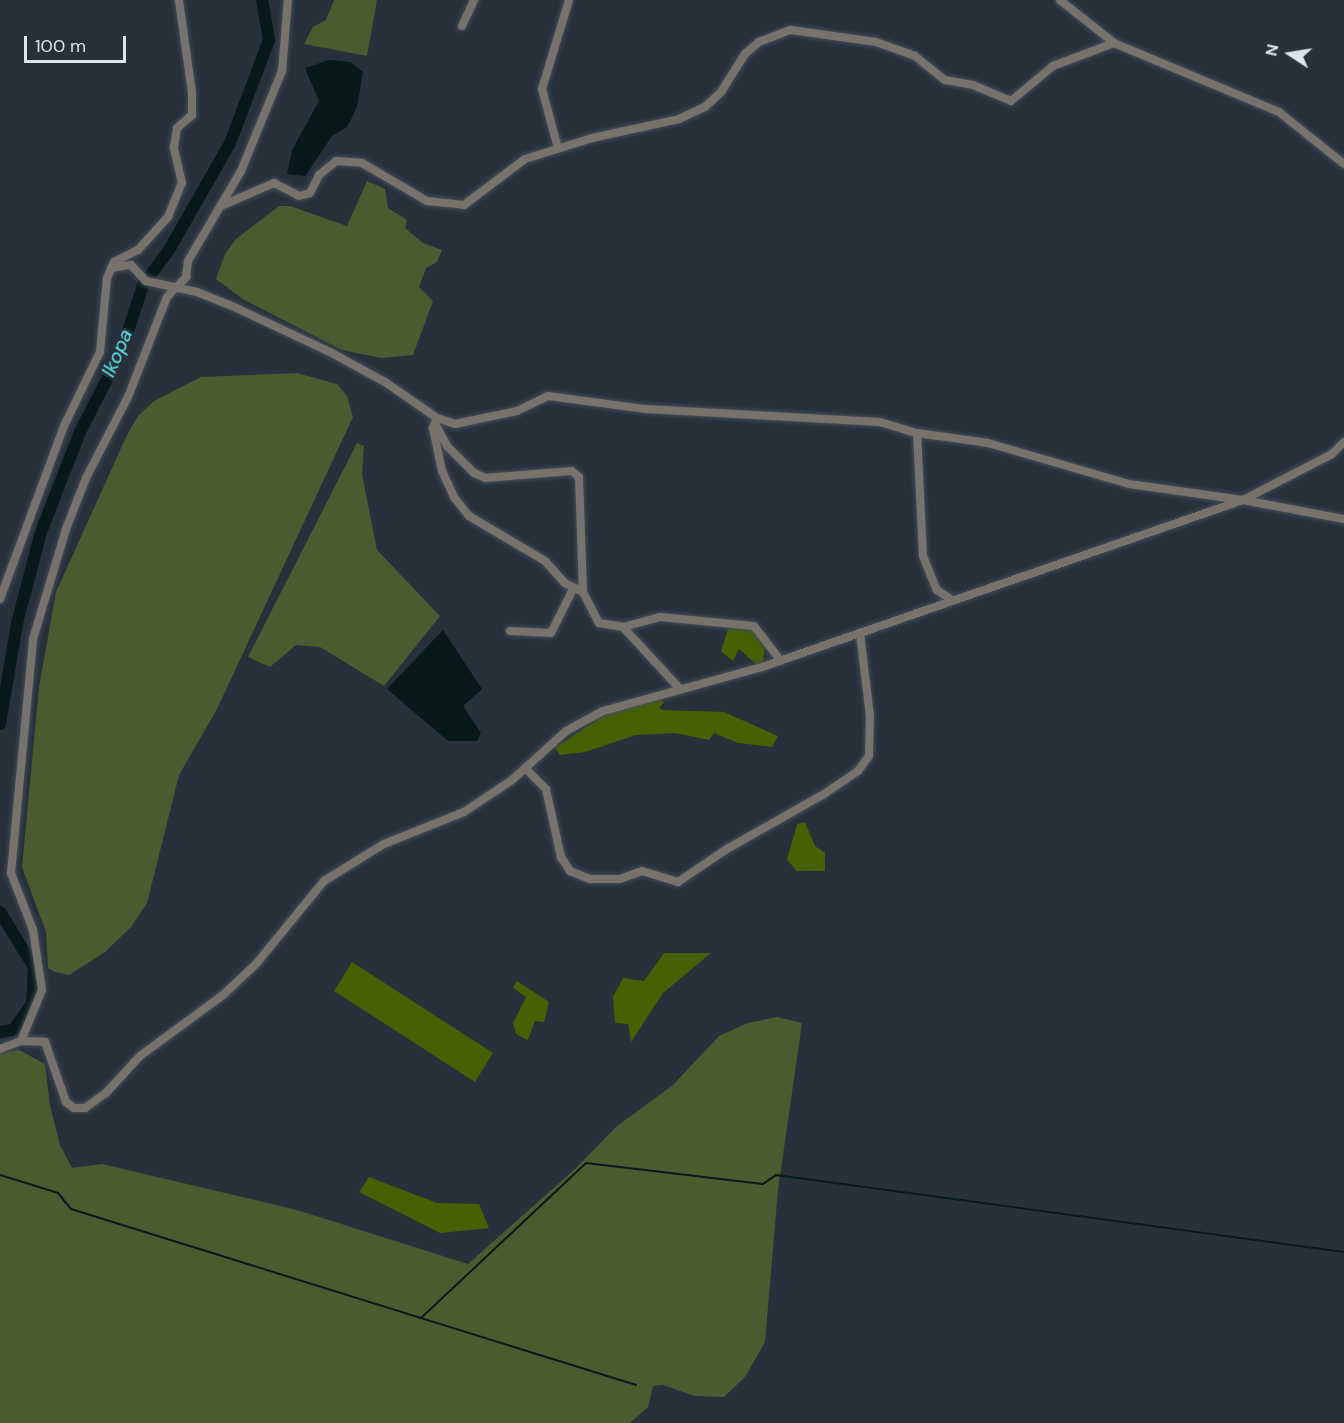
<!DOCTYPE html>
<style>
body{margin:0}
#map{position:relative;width:1344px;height:1423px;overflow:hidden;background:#27303b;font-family:"DM Sans",sans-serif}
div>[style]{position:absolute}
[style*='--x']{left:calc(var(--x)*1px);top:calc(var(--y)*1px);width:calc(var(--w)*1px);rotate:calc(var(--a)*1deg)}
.green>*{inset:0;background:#4a5c2f}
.forest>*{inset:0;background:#456101}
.water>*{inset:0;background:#071919}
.stream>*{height:2px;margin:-1px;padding:0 1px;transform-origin:1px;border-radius:1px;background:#071919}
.river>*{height:12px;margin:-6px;padding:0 6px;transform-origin:6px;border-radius:6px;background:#071919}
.roads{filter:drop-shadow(0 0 2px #444d57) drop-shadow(0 0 2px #444d57)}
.minor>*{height:8px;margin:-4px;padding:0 4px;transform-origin:4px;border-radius:4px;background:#78726d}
span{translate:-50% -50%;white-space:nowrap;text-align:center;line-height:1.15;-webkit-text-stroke:6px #27303b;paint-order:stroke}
.water-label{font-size:20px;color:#5fe5e8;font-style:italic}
.north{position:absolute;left:1260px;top:24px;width:60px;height:60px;-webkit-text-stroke:4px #27303b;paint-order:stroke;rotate:282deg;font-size:16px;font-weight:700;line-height:24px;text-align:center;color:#dee4eb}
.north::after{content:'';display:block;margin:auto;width:21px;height:27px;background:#dee4eb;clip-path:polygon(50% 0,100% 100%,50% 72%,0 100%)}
.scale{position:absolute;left:24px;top:36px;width:102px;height:27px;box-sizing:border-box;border:3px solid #dee4eb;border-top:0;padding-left:8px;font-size:18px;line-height:21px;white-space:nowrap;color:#dee4eb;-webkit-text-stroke:4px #27303b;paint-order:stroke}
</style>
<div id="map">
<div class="green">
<div style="clip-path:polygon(334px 0,377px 0,367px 56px,304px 44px,313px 27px,326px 20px)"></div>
<div style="clip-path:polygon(367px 181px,385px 189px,388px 208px,407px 220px,405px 228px,423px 243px,442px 250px,437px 262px,426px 268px,419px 287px,433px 301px,413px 355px,381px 358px,342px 350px,244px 300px,216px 279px,225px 254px,236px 239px,279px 206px,290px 206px,347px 226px)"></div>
<div style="clip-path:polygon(297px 373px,337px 384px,347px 396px,353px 417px,217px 709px,179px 775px,147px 903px,131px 927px,105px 952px,69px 975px,55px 972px,48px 968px,46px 932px,22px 867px,39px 687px,56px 592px,127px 435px,138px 416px,154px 401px,201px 377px)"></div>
<div style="clip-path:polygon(357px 443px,364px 446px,362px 474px,377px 550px,440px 616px,384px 686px,320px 647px,296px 645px,270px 667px,248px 657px)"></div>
<div style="clip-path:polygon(777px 1017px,802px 1023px,778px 1190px,765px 1342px,745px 1377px,724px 1397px,695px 1396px,663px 1385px,653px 1386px,648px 1407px,630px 1423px,0 1423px,0 1053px,19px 1050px,45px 1064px,50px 1106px,60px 1145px,72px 1168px,102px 1164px,297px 1210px,468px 1264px,576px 1168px,617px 1126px,673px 1085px,719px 1036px,748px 1023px)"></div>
</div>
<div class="forest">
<div style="clip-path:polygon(738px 626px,753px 630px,765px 644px,763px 662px,757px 665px,739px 649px,733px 661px,721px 651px,728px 629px)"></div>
<div style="clip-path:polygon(658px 698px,664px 702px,659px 708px,663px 710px,724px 712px,778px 736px,772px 747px,738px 743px,714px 733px,709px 740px,675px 733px,636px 735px,585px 752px,560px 755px,555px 748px,602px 716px)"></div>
<div style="clip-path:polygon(805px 822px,815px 846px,825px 853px,825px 871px,797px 871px,787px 860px,797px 824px)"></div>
<div style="clip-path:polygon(664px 953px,711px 953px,663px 993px,631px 1042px,628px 1024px,615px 1023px,613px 997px,623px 978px,644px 981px)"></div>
<div style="clip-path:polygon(352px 962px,493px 1053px,475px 1082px,334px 991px)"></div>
<div style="clip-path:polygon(517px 981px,549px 1002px,544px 1022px,535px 1021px,528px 1040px,516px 1034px,513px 1023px,526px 997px,513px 988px)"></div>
<div style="clip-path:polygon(369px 1177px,437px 1203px,479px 1204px,489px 1228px,440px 1233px,359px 1192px)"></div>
</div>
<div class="water">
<div style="clip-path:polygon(329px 60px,351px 62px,363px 72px,357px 107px,347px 127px,332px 136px,305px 176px,287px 174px,292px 150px,319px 101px,305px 68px)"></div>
<div style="clip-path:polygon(443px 630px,482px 689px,463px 706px,481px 733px,477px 741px,448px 741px,387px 689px)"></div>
</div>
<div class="stream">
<div style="--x:0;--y:1175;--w:61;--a:17.2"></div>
<div style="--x:58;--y:1193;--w:21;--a:51"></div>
<div style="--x:71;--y:1209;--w:592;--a:17.3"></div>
<div style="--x:421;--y:1318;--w:226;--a:-43.2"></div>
<div style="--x:586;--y:1163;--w:178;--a:6.8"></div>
<div style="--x:763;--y:1184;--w:16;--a:-35"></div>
<div style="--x:776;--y:1175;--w:573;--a:7.72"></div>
</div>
<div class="river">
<div style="--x:0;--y:724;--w:102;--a:-80.4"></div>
<div style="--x:17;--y:623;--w:94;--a:-75.2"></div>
<div style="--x:41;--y:532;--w:107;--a:-68.7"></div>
<div style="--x:80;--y:432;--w:90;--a:-62.9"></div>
<div style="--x:121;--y:352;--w:71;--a:-71.8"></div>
<div style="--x:143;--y:285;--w:44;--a:-53.4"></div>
<div style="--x:169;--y:250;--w:123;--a:-60.3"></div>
<div style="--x:230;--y:143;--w:110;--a:-69.3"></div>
<div style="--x:269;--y:40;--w:41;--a:-99.9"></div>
<div style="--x:0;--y:912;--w:65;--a:58.3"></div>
<div style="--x:34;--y:967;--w:37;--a:93"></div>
<div style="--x:32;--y:1004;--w:32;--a:126"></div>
<div style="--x:13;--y:1030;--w:13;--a:171"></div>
</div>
<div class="roads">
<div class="minor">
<div style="--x:1060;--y:0;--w:69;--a:38.5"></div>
<div style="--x:1114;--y:43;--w:179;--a:22.7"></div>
<div style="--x:1279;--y:112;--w:83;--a:38.7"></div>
<div style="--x:462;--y:26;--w:29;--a:-65"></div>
<div style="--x:558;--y:148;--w:61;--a:-105.2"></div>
<div style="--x:542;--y:89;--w:93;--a:-73.1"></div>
<div style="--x:223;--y:205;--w:56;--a:-23.3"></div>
<div style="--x:274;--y:183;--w:28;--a:27"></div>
<div style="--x:299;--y:196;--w:11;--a:-15"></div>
<div style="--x:310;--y:193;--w:20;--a:-63"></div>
<div style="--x:319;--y:175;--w:22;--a:-39"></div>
<div style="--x:336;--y:161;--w:26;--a:4"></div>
<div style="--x:362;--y:163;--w:75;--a:30.3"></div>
<div style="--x:427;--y:201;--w:37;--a:6"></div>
<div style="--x:464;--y:205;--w:76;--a:-37"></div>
<div style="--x:525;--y:159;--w:70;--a:-17.4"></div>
<div style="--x:592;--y:138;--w:89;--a:-12.3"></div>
<div style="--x:679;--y:119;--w:29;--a:-25"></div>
<div style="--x:705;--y:107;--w:22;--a:-43"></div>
<div style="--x:721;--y:92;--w:45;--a:-57.7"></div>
<div style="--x:745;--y:54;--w:18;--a:-41"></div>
<div style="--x:759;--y:42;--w:34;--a:-21"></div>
<div style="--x:791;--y:30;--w:86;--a:8"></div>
<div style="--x:876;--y:42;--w:41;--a:19.7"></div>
<div style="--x:915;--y:56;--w:38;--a:39"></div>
<div style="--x:945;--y:80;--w:28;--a:10"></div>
<div style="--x:973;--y:85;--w:41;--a:22.8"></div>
<div style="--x:1011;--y:101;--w:55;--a:-39.8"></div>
<div style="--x:1053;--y:66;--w:65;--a:-20.7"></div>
<div style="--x:111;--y:268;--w:20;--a:-9"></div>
<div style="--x:131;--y:265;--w:22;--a:47"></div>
<div style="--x:146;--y:281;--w:52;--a:12.2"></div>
<div style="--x:197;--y:292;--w:35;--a:22"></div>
<div style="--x:230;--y:305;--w:110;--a:25.2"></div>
<div style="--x:330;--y:352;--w:63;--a:28.6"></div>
<div style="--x:385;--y:382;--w:63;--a:34.7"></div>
<div style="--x:437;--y:418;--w:19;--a:18"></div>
<div style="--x:455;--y:424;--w:63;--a:-11.8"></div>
<div style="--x:517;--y:411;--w:34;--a:-26"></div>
<div style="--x:548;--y:396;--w:99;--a:7.6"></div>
<div style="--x:646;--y:409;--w:234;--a:3.2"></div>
<div style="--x:880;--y:422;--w:39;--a:17"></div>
<div style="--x:917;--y:433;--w:72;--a:8"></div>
<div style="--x:988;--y:443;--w:147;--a:16.2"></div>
<div style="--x:1129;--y:484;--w:115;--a:8"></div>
<div style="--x:1243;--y:500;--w:100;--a:-27.3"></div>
<div style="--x:1332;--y:454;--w:17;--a:-45"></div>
<div style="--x:437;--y:418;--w:11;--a:112"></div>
<div style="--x:433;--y:428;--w:44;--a:78.2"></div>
<div style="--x:442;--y:471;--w:29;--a:65"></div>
<div style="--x:454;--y:497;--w:24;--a:52"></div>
<div style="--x:469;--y:516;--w:88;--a:30.6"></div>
<div style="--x:545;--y:561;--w:30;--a:48"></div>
<div style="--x:565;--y:583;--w:20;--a:27"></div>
<div style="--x:583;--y:592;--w:35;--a:63"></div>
<div style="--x:599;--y:623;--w:24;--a:9"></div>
<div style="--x:623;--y:627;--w:84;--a:47.4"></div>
<div style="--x:435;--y:424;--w:26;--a:61"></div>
<div style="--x:448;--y:447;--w:37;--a:45"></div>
<div style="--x:474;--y:473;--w:12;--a:24"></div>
<div style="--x:485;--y:478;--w:87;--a:-4.6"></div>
<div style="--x:572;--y:471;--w:9;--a:41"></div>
<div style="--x:579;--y:477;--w:115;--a:88"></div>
<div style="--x:917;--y:433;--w:123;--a:87.2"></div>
<div style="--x:923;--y:556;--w:37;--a:68"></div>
<div style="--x:937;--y:590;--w:18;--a:34"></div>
<div style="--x:0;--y:599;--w:184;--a:-69.7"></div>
<div style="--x:64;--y:426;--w:82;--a:-64.1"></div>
<div style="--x:100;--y:352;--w:74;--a:-84.6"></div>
<div style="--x:107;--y:278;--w:17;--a:-66"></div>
<div style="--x:114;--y:262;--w:27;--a:-27"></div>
<div style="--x:138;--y:250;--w:45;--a:-47.7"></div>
<div style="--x:168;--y:217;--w:37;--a:-68"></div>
<div style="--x:182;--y:183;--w:37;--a:-103"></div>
<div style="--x:174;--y:147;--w:19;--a:-81"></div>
<div style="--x:177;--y:128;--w:20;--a:-41"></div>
<div style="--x:192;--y:115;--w:22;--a:-90"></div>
<div style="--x:192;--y:93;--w:94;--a:-98"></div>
<div style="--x:623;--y:627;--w:38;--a:-15"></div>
<div style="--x:660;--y:617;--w:94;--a:5.5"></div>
<div style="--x:754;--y:626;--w:44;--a:52.4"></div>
<div style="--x:510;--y:631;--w:41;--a:2.8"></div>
<div style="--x:551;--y:633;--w:49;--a:-63.4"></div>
<div style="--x:525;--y:768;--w:30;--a:45"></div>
<div style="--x:546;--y:789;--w:70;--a:77.6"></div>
<div style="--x:561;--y:857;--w:17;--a:57"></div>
<div style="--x:570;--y:871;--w:22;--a:22"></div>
<div style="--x:590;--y:879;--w:30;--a:0"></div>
<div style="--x:620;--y:879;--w:23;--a:-20"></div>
<div style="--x:642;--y:871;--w:38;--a:17"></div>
<div style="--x:678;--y:882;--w:59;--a:-34"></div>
<div style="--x:727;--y:849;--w:112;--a:-29.6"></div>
<div style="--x:824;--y:794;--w:41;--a:-34.1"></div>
<div style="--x:858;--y:771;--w:19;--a:-54"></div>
<div style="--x:869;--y:756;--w:40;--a:-88.6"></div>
<div style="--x:870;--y:716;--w:84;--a:-96.9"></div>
<div style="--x:21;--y:1041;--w:55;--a:-67.6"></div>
<div style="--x:42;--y:990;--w:61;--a:-98.5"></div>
<div style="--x:33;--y:930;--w:61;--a:-111.1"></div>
<div style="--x:11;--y:873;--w:235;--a:-84.6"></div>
<div style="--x:33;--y:639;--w:115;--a:-73.3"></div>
<div style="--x:66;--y:529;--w:55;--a:-68.6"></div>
<div style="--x:86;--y:478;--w:91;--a:-62.6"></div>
<div style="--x:128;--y:397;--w:107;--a:-68.7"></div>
<div style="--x:167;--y:297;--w:28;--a:-46"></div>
<div style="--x:186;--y:277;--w:16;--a:-83"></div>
<div style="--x:188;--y:261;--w:104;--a:-59.5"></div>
<div style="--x:241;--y:171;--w:108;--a:-67.7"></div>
<div style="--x:282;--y:71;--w:71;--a:-85.2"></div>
<div style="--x:0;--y:1049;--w:22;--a:-21"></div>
<div style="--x:21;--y:1041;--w:24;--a:2"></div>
<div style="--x:45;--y:1042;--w:64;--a:70.7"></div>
<div style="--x:66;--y:1102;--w:10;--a:37"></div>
<div style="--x:74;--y:1108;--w:11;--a:0"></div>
<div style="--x:85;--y:1108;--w:26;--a:-36"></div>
<div style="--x:106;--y:1093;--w:50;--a:-47.4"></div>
<div style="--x:140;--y:1056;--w:103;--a:-36.3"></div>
<div style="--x:223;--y:995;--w:45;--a:-43.2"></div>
<div style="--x:256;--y:964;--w:107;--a:-50.7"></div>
<div style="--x:324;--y:881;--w:70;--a:-31.7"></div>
<div style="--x:384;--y:844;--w:86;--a:-21.8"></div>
<div style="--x:464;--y:812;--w:58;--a:-33.7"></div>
<div style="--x:512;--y:780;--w:73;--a:-42.2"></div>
<div style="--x:566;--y:731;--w:42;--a:-28.4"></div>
<div style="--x:603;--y:711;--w:168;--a:-15.5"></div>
<div style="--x:765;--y:666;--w:506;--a:-19.15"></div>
<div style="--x:1243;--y:500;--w:103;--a:10.7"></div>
</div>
</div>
<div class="water-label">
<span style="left:117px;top:353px;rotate:-67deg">Ikopa</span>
</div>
<div class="north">N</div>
<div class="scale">100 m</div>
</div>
